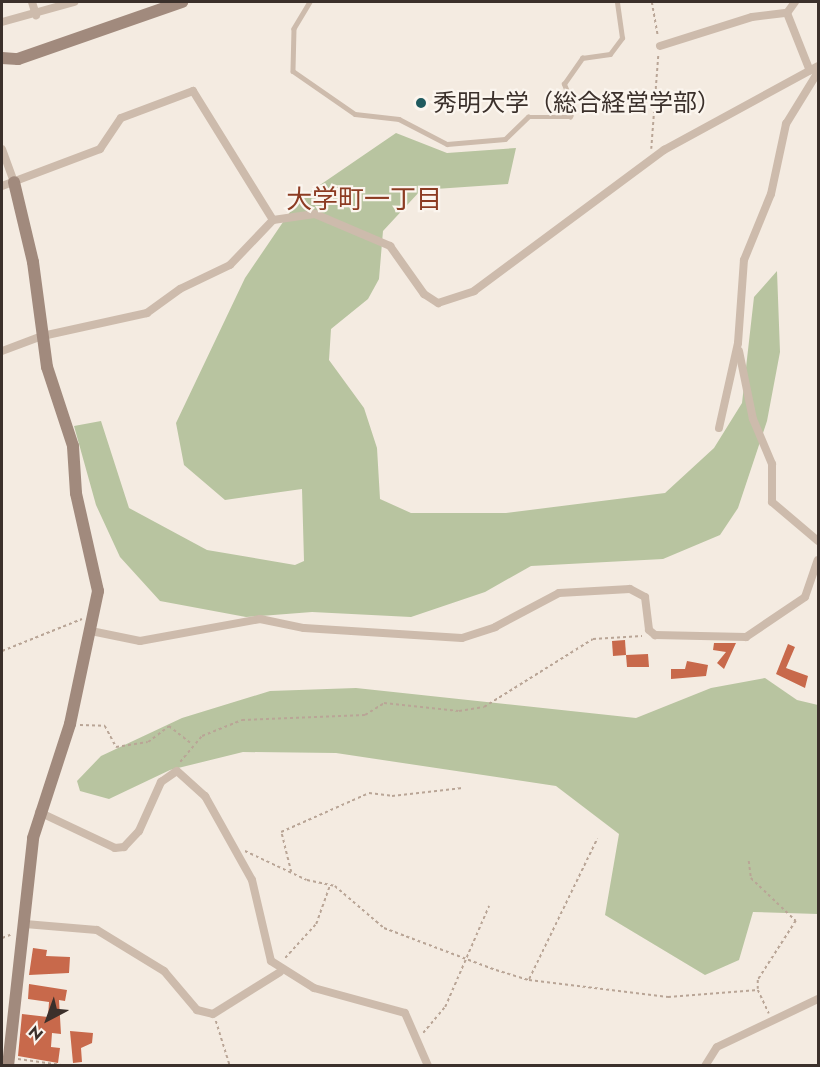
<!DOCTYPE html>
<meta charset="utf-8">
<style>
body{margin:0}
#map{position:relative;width:820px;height:1067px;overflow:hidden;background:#f4ebe1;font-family:Jost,"Noto Sans JP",sans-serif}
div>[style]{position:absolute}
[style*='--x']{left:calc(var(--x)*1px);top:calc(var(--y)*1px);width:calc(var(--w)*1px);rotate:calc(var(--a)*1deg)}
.green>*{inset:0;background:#b8c4a0}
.building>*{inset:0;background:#c8694b}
.path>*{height:1.5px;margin-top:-0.75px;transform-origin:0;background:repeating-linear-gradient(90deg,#b9a596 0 3px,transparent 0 6px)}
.lane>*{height:4.5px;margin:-2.25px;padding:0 2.25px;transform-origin:2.25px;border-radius:2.25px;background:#cdbbac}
.street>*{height:8px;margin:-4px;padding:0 4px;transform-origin:4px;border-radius:4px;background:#cdbbac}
.secondary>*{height:12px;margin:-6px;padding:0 6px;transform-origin:6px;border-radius:6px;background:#a18a7d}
.dots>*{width:16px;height:16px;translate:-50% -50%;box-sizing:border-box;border:3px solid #fbf5ee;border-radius:50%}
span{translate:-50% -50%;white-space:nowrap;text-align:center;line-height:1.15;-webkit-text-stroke:4.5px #fbf5ee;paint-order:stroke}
.poi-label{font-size:24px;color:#3b302b}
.left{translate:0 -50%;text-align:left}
.neighbourhood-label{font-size:26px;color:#8c3b22}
.frame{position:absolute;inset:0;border:3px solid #3b302b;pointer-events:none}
.north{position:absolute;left:18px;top:989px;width:60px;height:60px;-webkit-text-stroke:4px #fbf5ee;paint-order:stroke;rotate:221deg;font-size:16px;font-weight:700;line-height:24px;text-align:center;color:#3b302b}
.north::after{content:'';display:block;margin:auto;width:21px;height:27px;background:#3b302b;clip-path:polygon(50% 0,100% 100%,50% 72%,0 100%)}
</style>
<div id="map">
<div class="green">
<div style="clip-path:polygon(396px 133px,447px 153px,516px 148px,508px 184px,421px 190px,383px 231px,379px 279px,368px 299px,331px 329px,329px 360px,364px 408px,377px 448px,380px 499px,411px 513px,506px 513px,665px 493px,714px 448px,742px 403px,754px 297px,777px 271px,780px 352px,767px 421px,738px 508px,720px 535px,663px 559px,531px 566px,485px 592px,411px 617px,312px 612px,246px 617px,160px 601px,120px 557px,96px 505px,74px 426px,101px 421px,129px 508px,207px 550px,295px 565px,304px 561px,302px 489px,225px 500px,184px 465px,176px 423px,245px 278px,298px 200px)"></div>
<div style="clip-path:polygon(765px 678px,797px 700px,818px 705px,818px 914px,753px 912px,739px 960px,705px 975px,605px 915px,619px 834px,556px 786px,336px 753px,243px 752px,170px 770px,109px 799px,80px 791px,77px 781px,101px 756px,182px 718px,270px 691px,356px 688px,636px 718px,711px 688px)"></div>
</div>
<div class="building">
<div style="clip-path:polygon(625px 640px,626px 655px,613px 656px,612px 641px)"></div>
<div style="clip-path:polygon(714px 643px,736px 643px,724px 669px,717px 663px,726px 652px,713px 650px)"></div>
<div style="clip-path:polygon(788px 644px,795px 647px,786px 668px,808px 676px,805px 688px,776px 674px)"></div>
<div style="clip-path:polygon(648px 654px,649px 667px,627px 667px,626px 655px)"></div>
<div style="clip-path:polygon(687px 661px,708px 665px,706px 676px,671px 679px,671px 669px,685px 669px)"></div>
<div style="clip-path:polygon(33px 948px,47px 950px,46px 956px,70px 957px,69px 973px,29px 975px)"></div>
<div style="clip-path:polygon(29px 984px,67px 990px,65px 1001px,59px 1000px,61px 1034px,52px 1033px,51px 1047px,60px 1048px,58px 1063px,18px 1056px,22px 1014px,48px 1017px,49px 1002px,28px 999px)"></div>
<div style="clip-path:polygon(70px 1031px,93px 1033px,92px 1043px,81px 1048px,82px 1062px,73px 1063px)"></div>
</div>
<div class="path">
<div style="--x:652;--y:2;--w:35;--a:80"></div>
<div style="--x:651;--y:149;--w:93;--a:-85.7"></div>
<div style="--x:2;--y:651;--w:86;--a:-21.8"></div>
<div style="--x:80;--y:725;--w:25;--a:2"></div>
<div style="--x:105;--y:726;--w:24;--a:62"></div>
<div style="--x:116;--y:747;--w:32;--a:-9"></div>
<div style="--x:148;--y:742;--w:26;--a:-37"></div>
<div style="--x:169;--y:726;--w:28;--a:38"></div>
<div style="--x:180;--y:762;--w:34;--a:-50"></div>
<div style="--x:202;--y:736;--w:43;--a:-21.8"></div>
<div style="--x:242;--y:720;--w:123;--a:-2.3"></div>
<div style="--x:365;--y:715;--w:22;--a:-32"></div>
<div style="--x:384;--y:703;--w:75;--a:6.1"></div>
<div style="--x:459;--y:711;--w:25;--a:-9"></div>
<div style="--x:484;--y:707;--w:128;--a:-32"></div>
<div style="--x:593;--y:639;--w:49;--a:-3.5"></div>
<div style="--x:245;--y:851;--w:68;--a:25.1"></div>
<div style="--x:307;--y:880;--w:29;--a:12"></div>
<div style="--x:335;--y:886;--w:65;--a:40.6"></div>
<div style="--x:384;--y:928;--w:120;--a:20.6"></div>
<div style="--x:496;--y:970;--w:34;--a:17"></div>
<div style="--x:529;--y:980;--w:140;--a:7"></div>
<div style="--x:668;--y:997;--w:90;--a:-4.4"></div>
<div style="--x:758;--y:990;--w:26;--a:65"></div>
<div style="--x:749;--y:861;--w:17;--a:83"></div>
<div style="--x:751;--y:878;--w:62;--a:43.7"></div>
<div style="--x:796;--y:921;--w:70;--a:122.8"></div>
<div style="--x:758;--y:980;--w:9;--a:90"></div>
<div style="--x:291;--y:872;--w:41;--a:-104"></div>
<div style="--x:281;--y:832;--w:96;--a:-23.9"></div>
<div style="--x:369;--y:793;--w:23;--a:7"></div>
<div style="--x:392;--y:796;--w:71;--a:-6.4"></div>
<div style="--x:2;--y:938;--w:9;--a:-21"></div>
<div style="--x:285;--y:958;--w:46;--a:-47.6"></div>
<div style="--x:316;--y:924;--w:41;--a:-70.3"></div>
<div style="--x:529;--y:979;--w:156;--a:-64.1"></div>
<div style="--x:216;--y:1021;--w:47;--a:72.7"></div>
<div style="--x:423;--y:1033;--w:34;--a:-50"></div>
<div style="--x:445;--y:1007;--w:110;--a:-66.5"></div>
<div style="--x:18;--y:1059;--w:51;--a:7.8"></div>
</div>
<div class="lane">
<div style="--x:310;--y:2;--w:31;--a:121"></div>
<div style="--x:294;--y:29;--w:42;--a:91.4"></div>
<div style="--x:293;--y:71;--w:75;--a:34.7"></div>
<div style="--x:355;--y:114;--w:44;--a:6.5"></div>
<div style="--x:399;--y:119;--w:54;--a:27.5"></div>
<div style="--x:447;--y:144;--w:58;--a:-4.9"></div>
<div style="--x:505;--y:139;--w:32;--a:-44"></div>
<div style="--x:528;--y:117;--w:42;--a:0"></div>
<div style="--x:570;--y:117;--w:10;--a:-66"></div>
<div style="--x:574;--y:108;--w:26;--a:-113"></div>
<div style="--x:564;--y:84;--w:32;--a:-55"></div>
<div style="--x:582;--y:58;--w:28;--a:-8"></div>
<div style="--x:610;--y:54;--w:20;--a:-53"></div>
<div style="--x:622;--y:38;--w:36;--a:-98"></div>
</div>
<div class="street">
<div style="--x:32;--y:2;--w:14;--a:73"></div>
<div style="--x:795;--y:2;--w:14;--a:126"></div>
<div style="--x:787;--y:13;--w:62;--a:68.4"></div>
<div style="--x:2;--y:22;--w:75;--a:-15.5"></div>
<div style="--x:660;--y:46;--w:96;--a:-17.5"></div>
<div style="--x:752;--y:17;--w:35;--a:-7"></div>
<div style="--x:2;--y:149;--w:35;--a:70"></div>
<div style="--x:2;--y:186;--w:105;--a:-20.7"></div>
<div style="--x:100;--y:149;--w:37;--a:-56"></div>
<div style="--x:121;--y:118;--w:77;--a:-20.6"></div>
<div style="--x:193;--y:91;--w:152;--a:58.2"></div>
<div style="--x:273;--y:220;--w:62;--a:133.7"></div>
<div style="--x:230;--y:265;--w:55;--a:154.4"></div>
<div style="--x:180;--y:289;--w:41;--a:144"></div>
<div style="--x:147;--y:313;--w:107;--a:167.6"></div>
<div style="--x:42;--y:336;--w:43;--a:159.4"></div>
<div style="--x:273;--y:220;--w:42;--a:-8.1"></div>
<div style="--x:315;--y:214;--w:82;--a:23.1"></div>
<div style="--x:390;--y:246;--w:59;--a:54.7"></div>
<div style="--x:424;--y:294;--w:17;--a:33"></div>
<div style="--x:438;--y:303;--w:38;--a:-18"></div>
<div style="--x:474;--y:291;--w:237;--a:-36.6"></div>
<div style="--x:664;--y:150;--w:175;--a:-28.6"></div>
<div style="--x:739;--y:351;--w:69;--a:78.4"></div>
<div style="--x:753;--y:419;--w:49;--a:67.1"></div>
<div style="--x:772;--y:464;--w:38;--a:90"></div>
<div style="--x:772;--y:502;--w:60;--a:40.3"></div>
<div style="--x:719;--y:428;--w:87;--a:-77.4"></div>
<div style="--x:738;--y:343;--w:83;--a:-85.9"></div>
<div style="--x:744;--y:260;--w:71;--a:-67.8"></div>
<div style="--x:771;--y:194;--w:72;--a:-77.9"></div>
<div style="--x:786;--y:124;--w:61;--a:-58.4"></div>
<div style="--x:91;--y:631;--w:50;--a:11.5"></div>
<div style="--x:140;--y:641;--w:122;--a:-10.4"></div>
<div style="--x:260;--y:619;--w:45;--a:11.6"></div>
<div style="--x:304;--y:628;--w:158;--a:3.6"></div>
<div style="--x:462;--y:638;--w:35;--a:-18"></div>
<div style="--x:495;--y:627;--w:72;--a:-28"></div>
<div style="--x:559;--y:593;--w:71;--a:-3.2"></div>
<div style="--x:630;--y:589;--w:17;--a:28"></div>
<div style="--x:645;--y:597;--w:33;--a:83"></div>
<div style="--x:649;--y:630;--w:8;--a:40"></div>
<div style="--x:655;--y:635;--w:91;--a:1.3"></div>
<div style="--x:746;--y:637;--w:71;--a:-34.1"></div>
<div style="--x:805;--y:597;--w:39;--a:-71"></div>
<div style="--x:39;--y:812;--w:84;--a:25.3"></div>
<div style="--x:115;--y:848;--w:9;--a:-6"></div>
<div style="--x:124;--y:847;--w:22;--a:-47"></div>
<div style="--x:139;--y:831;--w:54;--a:-65.8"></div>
<div style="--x:161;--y:782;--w:19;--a:-35"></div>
<div style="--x:177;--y:771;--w:38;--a:42"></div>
<div style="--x:205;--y:796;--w:96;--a:60.8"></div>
<div style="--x:252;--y:880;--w:83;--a:76.8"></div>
<div style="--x:271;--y:961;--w:51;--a:32.1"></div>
<div style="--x:314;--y:988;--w:94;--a:15.4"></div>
<div style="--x:405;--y:1013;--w:58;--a:66.5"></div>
<div style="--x:25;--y:924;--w:72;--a:4.8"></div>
<div style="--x:97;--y:930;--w:79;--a:31.5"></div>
<div style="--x:164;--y:971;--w:51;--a:49.8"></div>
<div style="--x:197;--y:1010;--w:16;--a:14"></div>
<div style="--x:213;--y:1014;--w:79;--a:-32.1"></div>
<div style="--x:705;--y:1066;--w:22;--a:-58"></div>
<div style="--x:717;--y:1047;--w:112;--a:-25.4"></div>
</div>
<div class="secondary">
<div style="--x:2;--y:58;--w:16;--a:4"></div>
<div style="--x:18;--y:59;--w:174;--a:-19.2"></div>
<div style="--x:8;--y:1066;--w:229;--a:-83.7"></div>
<div style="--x:33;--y:838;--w:120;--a:-72"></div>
<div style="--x:70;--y:724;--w:136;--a:-78.1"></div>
<div style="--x:98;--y:591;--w:100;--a:-102.7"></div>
<div style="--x:76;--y:493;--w:47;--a:-93.7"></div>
<div style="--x:73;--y:446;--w:83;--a:-108.2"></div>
<div style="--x:47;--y:367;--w:106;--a:-97.6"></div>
<div style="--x:33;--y:262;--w:82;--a:-103.4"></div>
</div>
<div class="dots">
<div style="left:421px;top:103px;background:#1f5a5e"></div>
</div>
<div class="poi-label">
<span class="left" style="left:433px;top:103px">秀明大学（総合経営学部）</span>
</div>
<div class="neighbourhood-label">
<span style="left:364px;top:200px">大学町一丁目</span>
</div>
<div class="frame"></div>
<div class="north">N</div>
</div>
